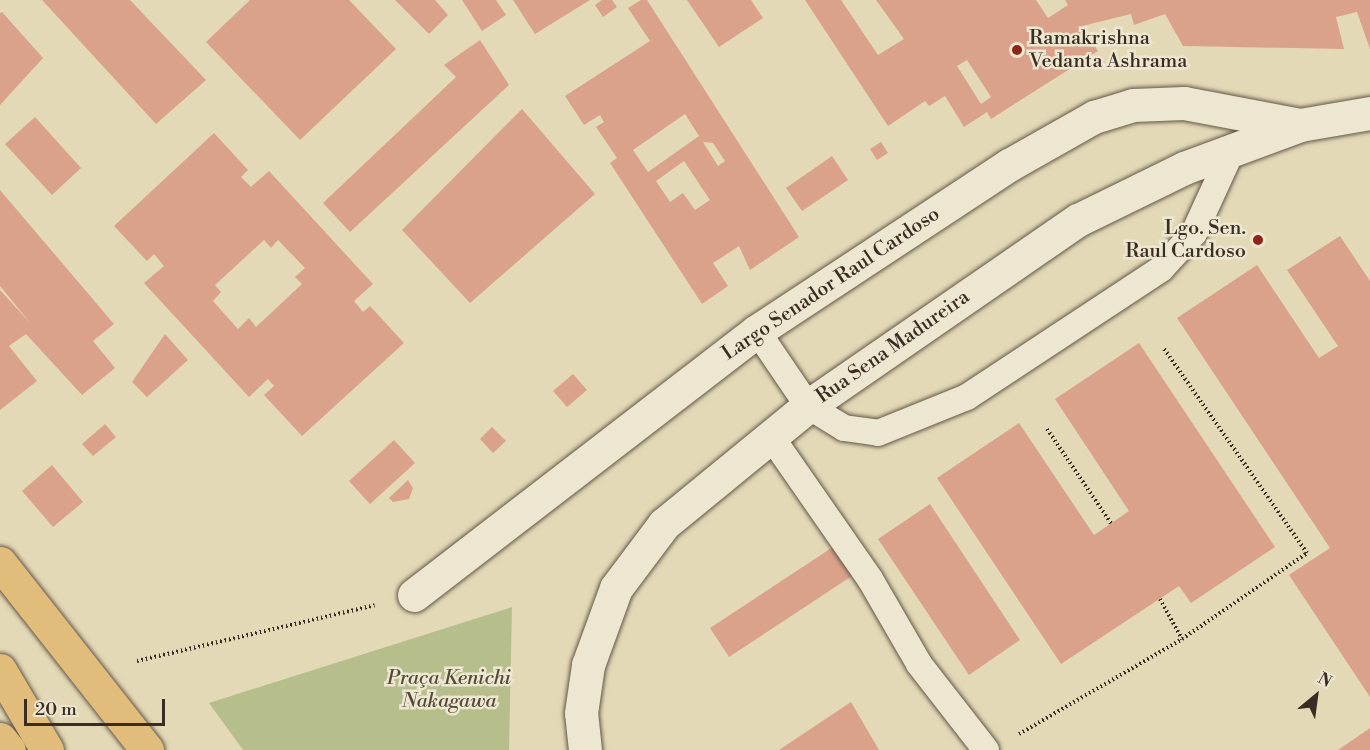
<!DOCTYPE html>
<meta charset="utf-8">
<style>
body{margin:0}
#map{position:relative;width:1370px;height:750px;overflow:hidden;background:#e3d9b6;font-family:"Libre Bodoni",serif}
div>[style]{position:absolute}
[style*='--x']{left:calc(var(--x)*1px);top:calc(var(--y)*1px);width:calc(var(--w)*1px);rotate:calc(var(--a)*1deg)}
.green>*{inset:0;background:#b6be8c}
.building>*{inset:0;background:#daa28a}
.path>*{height:4px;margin-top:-2px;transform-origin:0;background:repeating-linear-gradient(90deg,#392c22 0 1.5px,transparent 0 4.5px)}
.roads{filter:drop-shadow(0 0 2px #645747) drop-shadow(0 0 2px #645747)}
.lane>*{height:26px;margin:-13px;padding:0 13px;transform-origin:13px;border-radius:13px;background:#ede6d0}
.street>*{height:33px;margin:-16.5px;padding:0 16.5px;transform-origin:16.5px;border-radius:16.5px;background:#ede6d0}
.primary>*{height:33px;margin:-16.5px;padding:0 16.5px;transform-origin:16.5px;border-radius:16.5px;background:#e2bc7b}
.dots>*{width:16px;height:16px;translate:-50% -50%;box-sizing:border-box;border:3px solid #ede6d0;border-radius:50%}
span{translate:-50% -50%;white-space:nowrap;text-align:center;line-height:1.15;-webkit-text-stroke:5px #ede6d0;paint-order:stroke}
.poi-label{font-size:20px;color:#392c22}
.left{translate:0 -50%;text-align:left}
.right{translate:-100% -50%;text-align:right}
.street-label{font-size:20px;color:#392c22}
.park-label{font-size:20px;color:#524937;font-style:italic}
.north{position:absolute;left:1286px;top:666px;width:60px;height:60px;-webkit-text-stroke:4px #ede6d0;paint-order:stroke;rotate:29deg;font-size:16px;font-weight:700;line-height:24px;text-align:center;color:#392c22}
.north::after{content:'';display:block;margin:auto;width:21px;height:27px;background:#392c22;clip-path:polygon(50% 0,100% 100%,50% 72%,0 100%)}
.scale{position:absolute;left:24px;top:699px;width:141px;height:27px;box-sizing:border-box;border:3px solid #392c22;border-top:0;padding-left:8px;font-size:18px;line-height:21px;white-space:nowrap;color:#392c22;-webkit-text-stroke:4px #ede6d0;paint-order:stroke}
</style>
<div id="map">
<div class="green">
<div style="clip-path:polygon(512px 607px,509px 750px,243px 750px,209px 703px)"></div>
</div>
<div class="building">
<div style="clip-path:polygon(42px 0,130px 0,206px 80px,156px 124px)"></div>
<div style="clip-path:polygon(250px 0,349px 0,396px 49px,300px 140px,206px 42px)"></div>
<div style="clip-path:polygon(395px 0,435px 0,448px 15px,429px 34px)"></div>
<div style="clip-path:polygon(462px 0,496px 0,506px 15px,482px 31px)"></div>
<div style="clip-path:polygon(513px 0,590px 0,535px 34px)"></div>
<div style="clip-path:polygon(602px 0,612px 0,617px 7px,603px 17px,595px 5px)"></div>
<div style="clip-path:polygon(evenodd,641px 0,647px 0,799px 237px,750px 270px,739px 246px,727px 254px,713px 263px,728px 286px,702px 304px,610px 163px,617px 158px,596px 127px,604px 122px,600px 115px,584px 125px,565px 96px,650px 41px,628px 8px,641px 0,685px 114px,699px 136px,648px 172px,633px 150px,685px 114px,641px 0,703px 142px,713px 143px,725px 161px,718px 166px,703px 142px,641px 0,684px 161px,710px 200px,695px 210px,683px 193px,670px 202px,656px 181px,684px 161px)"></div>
<div style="clip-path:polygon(687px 0,751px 0,763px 18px,719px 47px)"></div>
<div style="clip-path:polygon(evenodd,805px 0,841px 0,878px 55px,904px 39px,876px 0,1036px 0,1048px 18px,1068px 5px,1065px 0,1370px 0,1370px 49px,1357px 12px,1336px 17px,1344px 49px,1183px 46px,1165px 14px,1134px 25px,1131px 14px,1082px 26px,1098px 51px,991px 119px,987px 112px,964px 127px,945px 96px,929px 106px,925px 101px,888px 126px,805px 0,967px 60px,991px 97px,981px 104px,957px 66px,967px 60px)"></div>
<div style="clip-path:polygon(2px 12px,43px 58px,0 105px,0 13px)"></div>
<div style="clip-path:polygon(480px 40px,509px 85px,350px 232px,323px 203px,456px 77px,444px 65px)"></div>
<div style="clip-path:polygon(522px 109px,595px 194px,470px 303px,402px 230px)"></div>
<div style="clip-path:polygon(35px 117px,81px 168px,52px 195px,5px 144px)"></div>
<div style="clip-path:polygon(evenodd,214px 133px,248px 170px,241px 177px,251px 187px,269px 171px,373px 284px,354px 301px,363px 312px,370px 306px,404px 343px,302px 436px,264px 395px,274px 386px,268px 379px,249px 397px,144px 283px,164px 266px,154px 254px,147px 261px,114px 226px,214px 133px,264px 240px,271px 248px,278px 240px,305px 268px,295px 277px,302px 284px,256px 327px,249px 318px,238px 329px,213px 301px,221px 292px,215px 285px,264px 240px)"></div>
<div style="clip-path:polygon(881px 142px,888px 153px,877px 160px,870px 149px)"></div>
<div style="clip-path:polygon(832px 156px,848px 180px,802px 211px,786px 188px)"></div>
<div style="clip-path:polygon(0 190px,114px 324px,93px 341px,115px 368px,82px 395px,26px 334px,9px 346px,37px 381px,0 410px,0 290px,31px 324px,0 286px)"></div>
<div style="clip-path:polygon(1340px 236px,1370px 281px,1370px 697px,1289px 575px,1330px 548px,1177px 318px,1257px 265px,1319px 358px,1338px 346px,1287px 270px)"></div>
<div style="clip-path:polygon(165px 334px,188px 360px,147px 397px,132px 382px)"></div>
<div style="clip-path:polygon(1139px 343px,1275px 547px,1191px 603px,1179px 586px,1061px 664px,937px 478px,1019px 423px,1094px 535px,1129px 511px,1055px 399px)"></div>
<div style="clip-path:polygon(573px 374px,587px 390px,567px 407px,553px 391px)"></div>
<div style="clip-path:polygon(105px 424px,116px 437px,93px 456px,82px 444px)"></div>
<div style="clip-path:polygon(492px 427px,506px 441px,493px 453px,480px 439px)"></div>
<div style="clip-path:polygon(394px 440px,415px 463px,370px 504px,349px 481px)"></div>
<div style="clip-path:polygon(52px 465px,83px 502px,53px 527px,22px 491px)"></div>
<div style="clip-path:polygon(408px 480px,413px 488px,409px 499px,393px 502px,389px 498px)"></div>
<div style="clip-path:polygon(930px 504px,1020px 640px,969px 675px,878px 539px)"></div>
<div style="clip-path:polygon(836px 545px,855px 574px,729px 657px,710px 628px)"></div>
<div style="clip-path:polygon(851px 702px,879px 750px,779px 750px)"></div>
<div style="clip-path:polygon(1370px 728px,1370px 750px,1338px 750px)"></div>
</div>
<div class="path">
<div style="--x:1047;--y:429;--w:114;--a:55.8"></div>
<div style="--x:1160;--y:599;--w:46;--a:61.2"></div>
<div style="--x:1182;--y:639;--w:152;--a:-34.5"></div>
<div style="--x:1307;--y:553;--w:251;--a:-125"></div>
<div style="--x:137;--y:661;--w:244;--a:-13.2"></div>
<div style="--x:1019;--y:734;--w:189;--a:-30.2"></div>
</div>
<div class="roads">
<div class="lane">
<div style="--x:757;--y:331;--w:91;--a:55.8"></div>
<div style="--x:808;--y:406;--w:42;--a:31.4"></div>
<div style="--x:844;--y:428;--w:34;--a:8"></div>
<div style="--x:878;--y:433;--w:96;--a:-22"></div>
<div style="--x:967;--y:397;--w:232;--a:-33.4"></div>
<div style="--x:1161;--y:269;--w:49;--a:-47.5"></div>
<div style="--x:1194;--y:233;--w:91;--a:-65.4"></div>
<div style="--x:772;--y:438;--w:172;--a:55.2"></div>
<div style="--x:870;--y:579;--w:98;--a:60"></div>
<div style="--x:919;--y:664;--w:109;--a:52.1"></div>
</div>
<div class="street">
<div style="--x:414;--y:595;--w:433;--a:-37.6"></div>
<div style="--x:757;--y:331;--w:302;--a:-33.4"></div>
<div style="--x:1009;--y:165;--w:98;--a:-29.5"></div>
<div style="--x:1094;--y:117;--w:41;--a:-17.1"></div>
<div style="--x:1133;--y:105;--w:51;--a:-2.2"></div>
<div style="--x:1184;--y:103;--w:118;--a:10.7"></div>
<div style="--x:585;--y:750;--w:37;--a:-96"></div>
<div style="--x:581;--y:713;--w:49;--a:-81.7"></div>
<div style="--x:588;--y:665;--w:82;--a:-70"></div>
<div style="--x:616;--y:588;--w:80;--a:-53.1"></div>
<div style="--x:664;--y:524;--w:186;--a:-39.3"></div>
<div style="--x:808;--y:406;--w:328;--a:-34.6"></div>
<div style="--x:1078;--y:220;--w:118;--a:-26.1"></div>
<div style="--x:1184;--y:168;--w:124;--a:-20.3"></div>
<div style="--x:1300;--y:125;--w:71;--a:-9.7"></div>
</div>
<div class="primary">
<div style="--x:0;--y:563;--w:238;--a:51.8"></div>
<div style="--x:0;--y:670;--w:93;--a:59.6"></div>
<div style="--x:0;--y:739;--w:14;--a:51"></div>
</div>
</div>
<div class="dots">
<div style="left:1017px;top:50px;background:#8f2418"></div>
<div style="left:1258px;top:240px;background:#8f2418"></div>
</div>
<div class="poi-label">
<span class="left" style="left:1029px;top:50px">Ramakrishna<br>Vedanta Ashrama</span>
<span class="right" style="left:1246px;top:240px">Lgo. Sen.<br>Raul Cardoso</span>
</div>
<div class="street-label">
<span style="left:831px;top:284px;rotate:-34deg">Largo Senador Raul Cardoso</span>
<span style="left:893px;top:347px;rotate:-35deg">Rua Sena Madureira</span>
</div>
<div class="park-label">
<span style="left:449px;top:690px">Praça Kenichi<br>Nakagawa</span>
</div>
<div class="north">N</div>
<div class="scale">20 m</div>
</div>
